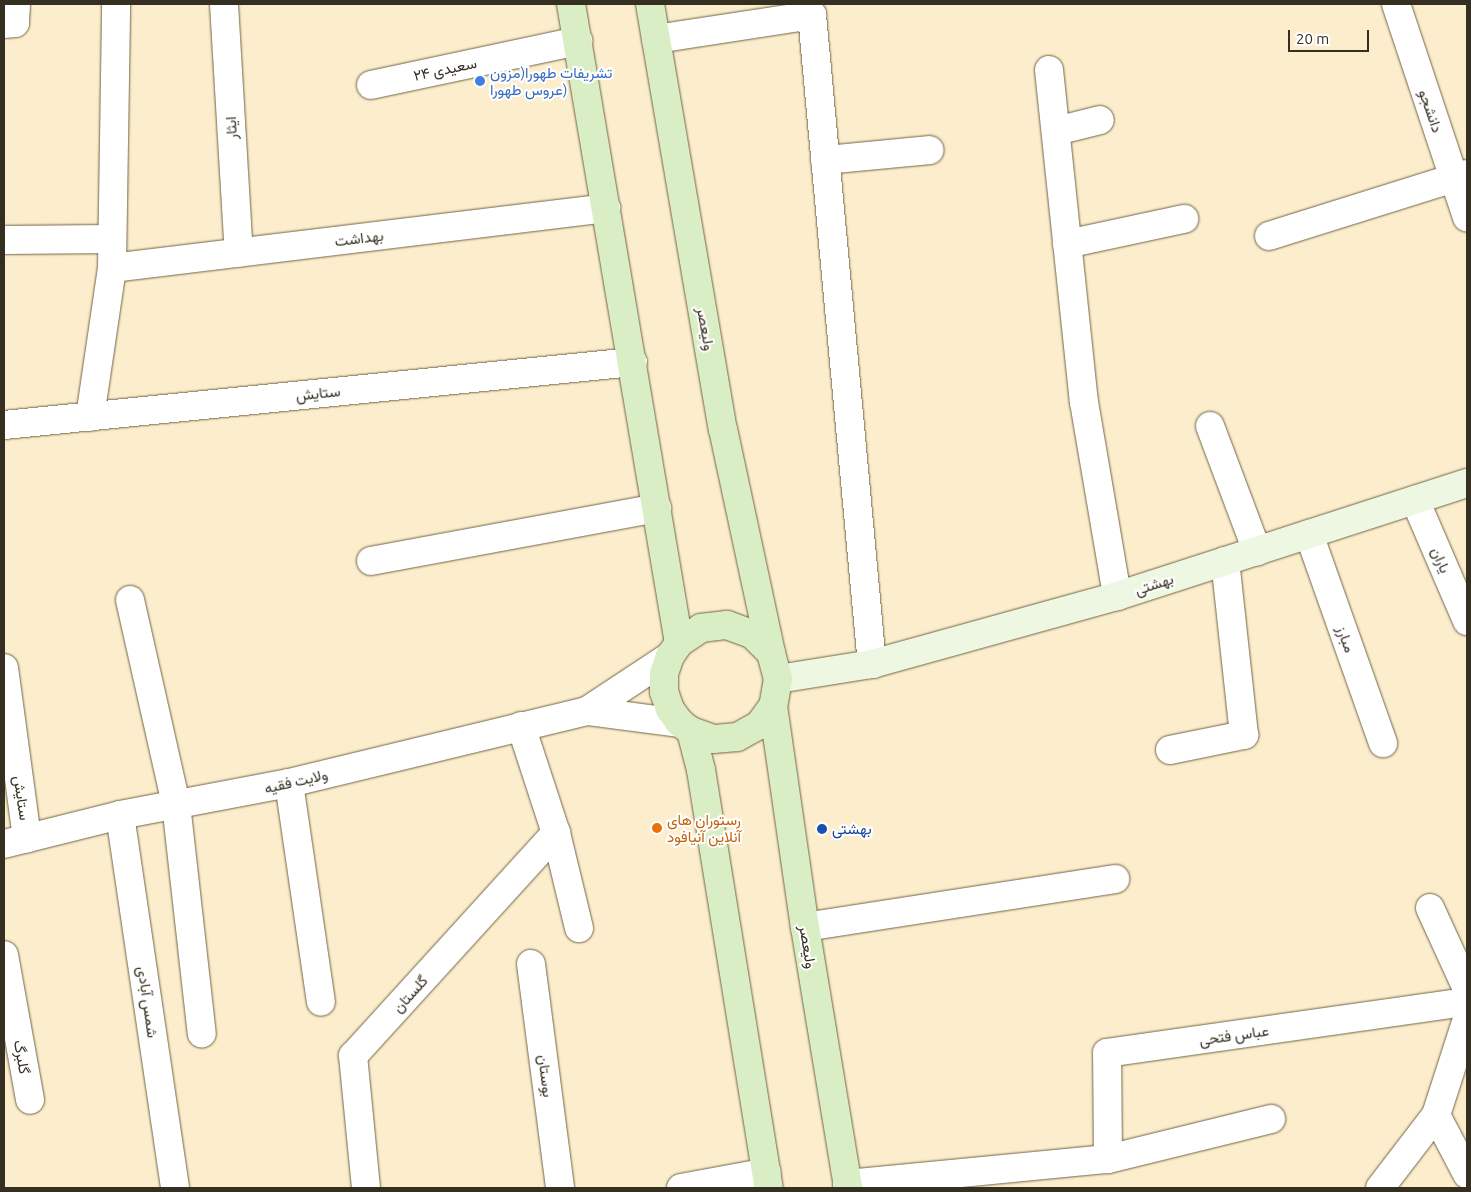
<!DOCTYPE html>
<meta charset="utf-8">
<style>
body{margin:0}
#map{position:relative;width:1471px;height:1192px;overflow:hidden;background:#fceecd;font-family:Ubuntu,Vazirmatn,sans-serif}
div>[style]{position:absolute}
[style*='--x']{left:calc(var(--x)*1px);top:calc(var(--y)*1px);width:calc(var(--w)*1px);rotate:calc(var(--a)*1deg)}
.roads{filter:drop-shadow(0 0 1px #706446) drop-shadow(0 0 1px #706446)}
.minor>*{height:28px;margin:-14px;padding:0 14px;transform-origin:14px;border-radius:14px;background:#fff}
.tertiary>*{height:28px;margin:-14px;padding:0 14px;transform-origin:14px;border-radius:14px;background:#fff}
.secondary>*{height:28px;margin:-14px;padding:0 14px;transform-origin:14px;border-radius:14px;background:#edf7e2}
.primary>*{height:28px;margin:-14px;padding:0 14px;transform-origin:14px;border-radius:14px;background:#daeec5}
.dots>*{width:14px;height:14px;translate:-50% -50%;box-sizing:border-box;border:2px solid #fff;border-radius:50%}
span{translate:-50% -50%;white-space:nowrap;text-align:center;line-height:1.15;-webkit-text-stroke:4px #fff;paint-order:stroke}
.street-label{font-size:15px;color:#352f22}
.shop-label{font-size:15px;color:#366cbe}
.left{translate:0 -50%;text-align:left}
.food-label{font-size:15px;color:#c56008}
.transit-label{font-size:15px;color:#164399}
.frame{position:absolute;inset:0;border:5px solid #352f22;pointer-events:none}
.scale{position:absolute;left:1288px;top:30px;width:81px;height:22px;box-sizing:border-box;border:2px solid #352f22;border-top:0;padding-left:6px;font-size:15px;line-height:18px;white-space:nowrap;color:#352f22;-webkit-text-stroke:4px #fff;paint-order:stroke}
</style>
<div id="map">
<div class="roads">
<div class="minor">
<div style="--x:224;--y:4;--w:249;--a:86.6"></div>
<div style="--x:1396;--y:4;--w:225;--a:71.6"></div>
<div style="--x:4;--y:24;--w:11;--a:-5"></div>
<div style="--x:15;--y:23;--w:19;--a:-87"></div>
<div style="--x:656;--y:39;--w:158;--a:-8.7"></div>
<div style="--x:812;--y:15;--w:652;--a:84.72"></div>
<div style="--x:1049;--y:70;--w:334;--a:84"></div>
<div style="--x:1084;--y:402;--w:197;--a:80.3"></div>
<div style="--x:371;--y:85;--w:212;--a:-12"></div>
<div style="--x:1056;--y:131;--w:45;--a:-14"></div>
<div style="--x:825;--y:160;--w:105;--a:-5.4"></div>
<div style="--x:1269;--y:236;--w:207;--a:-17.4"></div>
<div style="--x:4;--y:240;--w:108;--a:-0.5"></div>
<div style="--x:1067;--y:244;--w:120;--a:-12.1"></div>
<div style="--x:112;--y:268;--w:498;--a:-6.9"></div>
<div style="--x:90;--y:417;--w:151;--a:-81.6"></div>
<div style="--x:112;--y:268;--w:264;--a:-89.1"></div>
<div style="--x:4;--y:425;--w:632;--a:-5.72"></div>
<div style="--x:1210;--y:426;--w:134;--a:69.4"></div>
<div style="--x:1415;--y:500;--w:132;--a:66.7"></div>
<div style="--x:1309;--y:534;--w:222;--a:70.5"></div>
<div style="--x:371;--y:561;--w:291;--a:-10.5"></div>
<div style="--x:130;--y:600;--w:209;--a:77.3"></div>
<div style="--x:176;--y:804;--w:231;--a:83.6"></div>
<div style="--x:4;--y:668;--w:172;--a:82.3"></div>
<div style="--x:521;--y:726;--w:113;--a:71.9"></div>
<div style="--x:556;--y:833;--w:98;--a:76.4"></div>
<div style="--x:1170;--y:750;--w:76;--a:-11.5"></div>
<div style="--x:1244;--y:735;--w:175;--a:-96.2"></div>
<div style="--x:289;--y:783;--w:221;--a:81.7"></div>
<div style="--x:120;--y:815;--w:377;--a:81.6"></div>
<div style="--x:1430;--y:908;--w:89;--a:65.4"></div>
<div style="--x:805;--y:927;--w:314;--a:-8.8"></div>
<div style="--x:4;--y:955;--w:147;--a:79.8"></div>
<div style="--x:531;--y:964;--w:226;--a:82.6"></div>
<div style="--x:1436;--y:1115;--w:67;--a:62.3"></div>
<div style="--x:1108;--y:1159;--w:106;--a:-90.5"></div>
<div style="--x:1107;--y:1053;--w:364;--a:-8.1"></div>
<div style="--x:847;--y:1184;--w:262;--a:-5.5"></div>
<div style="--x:1108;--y:1159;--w:168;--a:-13.8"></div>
<div style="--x:366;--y:1188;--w:133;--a:-95.6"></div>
<div style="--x:353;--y:1056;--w:302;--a:-47.7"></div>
<div style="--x:681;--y:1188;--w:87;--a:-10.5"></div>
<div style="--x:1380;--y:1188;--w:92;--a:-52.5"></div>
<div style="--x:1436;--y:1115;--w:101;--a:-72.1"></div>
</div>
<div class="tertiary">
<div style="--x:587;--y:711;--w:94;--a:7.4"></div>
<div style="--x:4;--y:844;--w:120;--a:-14"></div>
<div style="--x:120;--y:815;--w:172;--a:-10.7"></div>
<div style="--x:289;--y:783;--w:307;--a:-13.6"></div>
<div style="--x:587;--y:711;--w:100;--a:-33.5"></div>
</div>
<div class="secondary">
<div style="--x:778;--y:679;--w:95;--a:-9.1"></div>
<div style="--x:872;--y:664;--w:254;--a:-15.5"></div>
<div style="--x:1117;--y:596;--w:368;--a:-17.9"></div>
</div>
<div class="primary">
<div style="--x:571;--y:4;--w:648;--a:80.41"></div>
<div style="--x:650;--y:4;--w:431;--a:80.3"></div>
<div style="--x:723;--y:429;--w:229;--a:77.9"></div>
<div style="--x:771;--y:653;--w:27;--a:75"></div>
<div style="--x:778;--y:679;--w:27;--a:100"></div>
<div style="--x:773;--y:706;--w:24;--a:126"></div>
<div style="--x:759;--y:725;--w:25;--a:151"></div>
<div style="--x:737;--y:737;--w:24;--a:175"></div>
<div style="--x:713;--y:739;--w:23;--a:-160"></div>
<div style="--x:691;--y:731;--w:14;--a:-144"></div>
<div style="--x:680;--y:723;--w:17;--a:-126"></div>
<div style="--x:670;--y:709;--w:18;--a:-109"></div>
<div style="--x:664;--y:692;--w:18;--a:-90"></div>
<div style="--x:664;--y:674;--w:19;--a:-72"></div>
<div style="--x:670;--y:656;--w:16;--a:-55"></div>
<div style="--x:679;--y:643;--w:27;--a:-34"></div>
<div style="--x:701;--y:628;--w:26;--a:-7"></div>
<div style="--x:727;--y:625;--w:27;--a:20"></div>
<div style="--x:752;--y:634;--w:27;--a:45"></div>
<div style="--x:773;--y:706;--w:223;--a:81.8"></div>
<div style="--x:805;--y:927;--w:265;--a:80.6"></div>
<div style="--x:691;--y:731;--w:40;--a:75.6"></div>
<div style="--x:701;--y:770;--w:423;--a:80.8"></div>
</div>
</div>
<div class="dots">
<div style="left:480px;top:81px;background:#3f7fe0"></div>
<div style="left:657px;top:828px;background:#e8710a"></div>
<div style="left:822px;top:829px;background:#1a4fb4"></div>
</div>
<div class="street-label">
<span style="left:445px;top:69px;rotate:-12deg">۲۴ سعیدی</span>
<span style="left:1431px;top:111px;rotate:71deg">دانشجو</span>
<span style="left:231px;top:128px;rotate:-93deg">ایثار</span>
<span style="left:359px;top:238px;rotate:-7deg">بهداشت</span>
<span style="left:706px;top:329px;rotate:80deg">ولیعصر</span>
<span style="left:318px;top:393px;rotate:-6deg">ستایش</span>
<span style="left:1441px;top:560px;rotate:66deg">یاران</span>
<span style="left:1154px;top:584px;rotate:-18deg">بهشتی</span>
<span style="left:1346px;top:639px;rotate:70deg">مبارز</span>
<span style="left:296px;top:781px;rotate:-13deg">ولایت فقیه</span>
<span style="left:22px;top:798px;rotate:82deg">ستایش</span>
<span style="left:808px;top:947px;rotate:81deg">ولیعصر</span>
<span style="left:410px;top:994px;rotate:-48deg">گلستان</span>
<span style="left:148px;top:1002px;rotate:82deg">شمس آبادی</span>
<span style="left:1234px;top:1035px;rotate:-8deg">عباس فتحی</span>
<span style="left:22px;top:1057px;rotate:80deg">گلبرگ</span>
<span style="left:546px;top:1076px;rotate:83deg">بوستان</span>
</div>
<div class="shop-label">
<span class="left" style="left:490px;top:81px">تشریفات طهورا(مزون<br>عروس طهورا)</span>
</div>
<div class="food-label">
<span class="left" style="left:667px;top:828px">رستوران های<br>آنلاین آنیافود</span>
</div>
<div class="transit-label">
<span class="left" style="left:832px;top:829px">بهشتی</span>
</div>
<div class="frame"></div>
<div class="scale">20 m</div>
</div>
